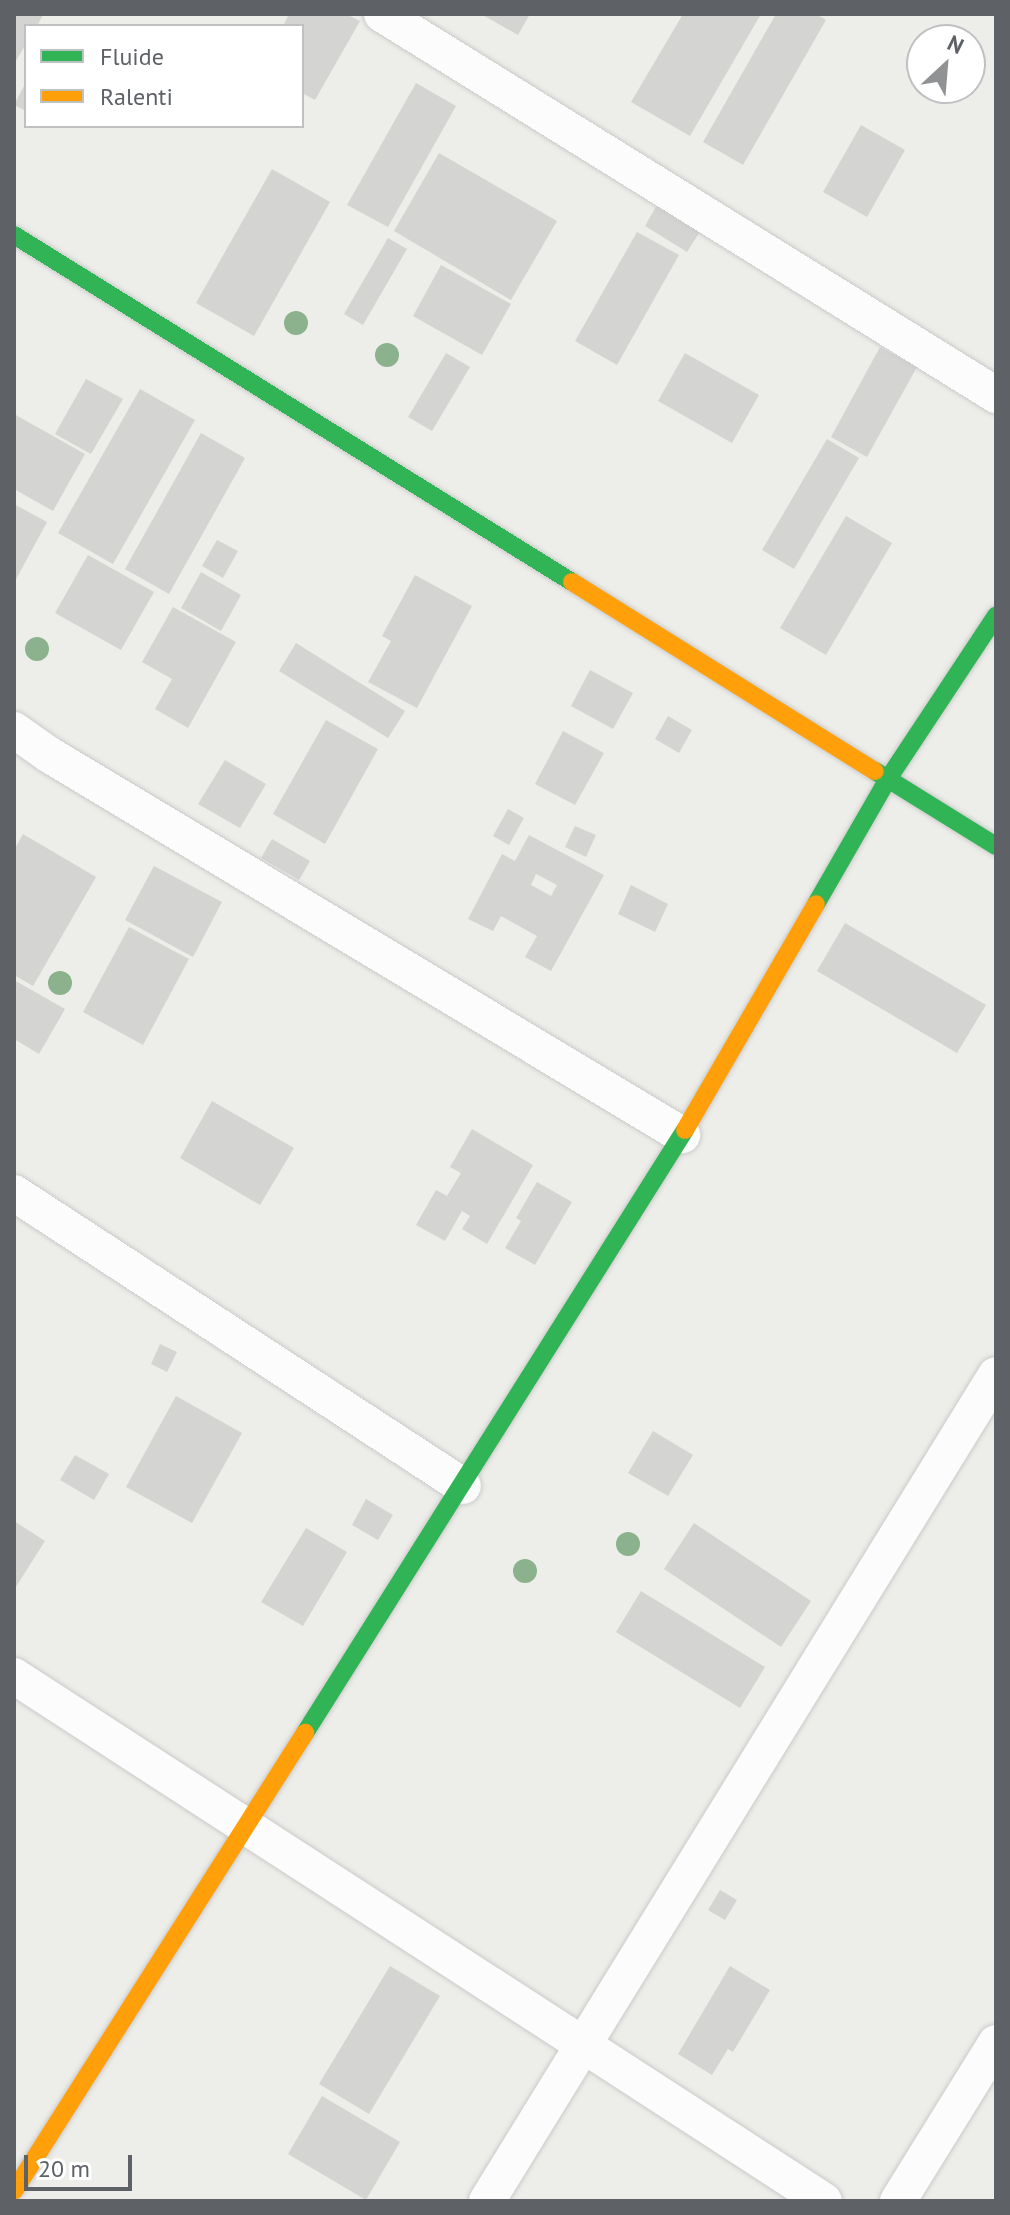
<!DOCTYPE html>
<style>
body{margin:0}
#map{position:relative;width:1010px;height:2215px;overflow:hidden;background:#edede9;font-family:"PT Sans",sans-serif}
div>[style]{position:absolute}
[style*='--x']{left:calc(var(--x)*1px);top:calc(var(--y)*1px);width:calc(var(--w)*1px);rotate:calc(var(--a)*1deg)}
.building>*{inset:0;background:#d4d4d2}
.roads{filter:drop-shadow(0 0 2px #cacbca) drop-shadow(0 0 2px #cacbca)}
.street>*{height:36px;margin:-18px;padding:0 18px;transform-origin:18px;border-radius:18px;background:#fcfcfc}
.fast>*{height:18px;margin:-9px;padding:0 9px;transform-origin:9px;border-radius:9px;background:#30b455}
.slow>*{height:18px;margin:-9px;padding:0 9px;transform-origin:9px;border-radius:9px;background:#ff9f0a}
.trees>*{width:24px;height:24px;margin:-12px;border-radius:50%;background:#8bb28c}
span{translate:-50% -50%;white-space:nowrap;text-align:center;line-height:1.15;-webkit-text-stroke:7px #fff;paint-order:stroke}
.frame{position:absolute;inset:0;border:16px solid #5e6166;pointer-events:none}
.legend{position:absolute;left:24px;top:24px;width:280px;height:104px;box-sizing:border-box;background:#fff;border:2px solid #bfc0c2;margin:0;padding:10px 14px;list-style:none;font-size:24px;color:#5e6166}
.legend li{display:flex;align-items:center;gap:16px;height:40px}
.legend b{width:40px;border:2px solid #bfc0c2}
.north{position:absolute;left:906px;top:24px;width:80px;height:80px;box-sizing:border-box;background:#fff;border:2px solid #bfc0c2;border-radius:50%;rotate:26deg;font-size:22px;font-weight:700;line-height:32px;text-align:center;color:#5e6166}
.north::after{content:'';display:block;margin:auto;width:28px;height:36px;background:#909294;clip-path:polygon(50% 0,100% 100%,50% 72%,0 100%)}
.scale{position:absolute;left:24px;top:2155px;width:108px;height:36px;box-sizing:border-box;border:4px solid #5e6166;border-top:0;padding-left:10px;font-size:24px;line-height:28px;white-space:nowrap;color:#5e6166;-webkit-text-stroke:6px #fff;paint-order:stroke}
</style>
<div id="map">
<div class="building">
<div style="clip-path:polygon(14px 14px,43px 15px,37px 26px,26px 26px,26px 44px,14px 64px)"></div>
<div style="clip-path:polygon(289px 14px,346px 14px,360px 21px,315px 100px,302px 93px,302px 26px,283px 26px)"></div>
<div style="clip-path:polygon(481px 14px,530px 14px,518px 35px)"></div>
<div style="clip-path:polygon(683px 14px,761px 14px,690px 136px,631px 102px)"></div>
<div style="clip-path:polygon(776px 14px,816px 14px,826px 20px,743px 165px,703px 142px)"></div>
<div style="clip-path:polygon(26px 82px,26px 111px,14px 105px)"></div>
<div style="clip-path:polygon(416px 83px,456px 106px,388px 227px,347px 205px)"></div>
<div style="clip-path:polygon(861px 125px,905px 150px,867px 217px,823px 192px)"></div>
<div style="clip-path:polygon(439px 153px,557px 221px,511px 300px,394px 231px)"></div>
<div style="clip-path:polygon(272px 169px,330px 202px,254px 336px,196px 303px)"></div>
<div style="clip-path:polygon(658px 203px,701px 230px,687px 252px,645px 226px)"></div>
<div style="clip-path:polygon(637px 232px,679px 255px,617px 365px,575px 341px)"></div>
<div style="clip-path:polygon(388px 238px,407px 249px,363px 325px,344px 314px)"></div>
<div style="clip-path:polygon(441px 265px,511px 304px,482px 355px,413px 316px)"></div>
<div style="clip-path:polygon(880px 347px,917px 367px,867px 457px,831px 437px)"></div>
<div style="clip-path:polygon(446px 353px,470px 367px,432px 431px,408px 417px)"></div>
<div style="clip-path:polygon(685px 353px,759px 395px,732px 443px,658px 401px)"></div>
<div style="clip-path:polygon(86px 379px,123px 399px,91px 454px,55px 434px)"></div>
<div style="clip-path:polygon(140px 389px,195px 420px,113px 564px,58px 533px)"></div>
<div style="clip-path:polygon(14px 414px,85px 454px,53px 511px,14px 489px)"></div>
<div style="clip-path:polygon(201px 433px,245px 458px,169px 594px,125px 569px)"></div>
<div style="clip-path:polygon(827px 439px,859px 458px,794px 569px,762px 550px)"></div>
<div style="clip-path:polygon(14px 504px,47px 522px,14px 583px)"></div>
<div style="clip-path:polygon(846px 516px,892px 543px,826px 655px,780px 628px)"></div>
<div style="clip-path:polygon(217px 540px,238px 551px,223px 578px,202px 566px)"></div>
<div style="clip-path:polygon(88px 555px,154px 592px,121px 650px,55px 613px)"></div>
<div style="clip-path:polygon(201px 572px,241px 595px,221px 631px,181px 608px)"></div>
<div style="clip-path:polygon(415px 575px,472px 606px,417px 708px,368px 682px,391px 641px,382px 636px)"></div>
<div style="clip-path:polygon(173px 607px,236px 642px,188px 728px,155px 709px,172px 679px,142px 662px)"></div>
<div style="clip-path:polygon(296px 643px,405px 711px,388px 738px,279px 671px)"></div>
<div style="clip-path:polygon(590px 670px,633px 693px,613px 729px,571px 706px)"></div>
<div style="clip-path:polygon(668px 716px,692px 730px,679px 753px,655px 739px)"></div>
<div style="clip-path:polygon(326px 720px,378px 749px,325px 844px,273px 814px)"></div>
<div style="clip-path:polygon(563px 731px,604px 753px,575px 805px,535px 784px)"></div>
<div style="clip-path:polygon(225px 760px,266px 784px,240px 828px,198px 804px)"></div>
<div style="clip-path:polygon(508px 809px,524px 818px,509px 845px,493px 836px)"></div>
<div style="clip-path:polygon(575px 826px,596px 835px,586px 857px,565px 847px)"></div>
<div style="clip-path:polygon(23px 834px,96px 877px,33px 986px,14px 975px,14px 850px)"></div>
<div style="clip-path:polygon(evenodd,529px 835px,604px 875px,551px 971px,525px 957px,537px 936px,501px 916px,493px 931px,468px 919px,502px 854px,515px 861px,529px 835px,536px 874px,557px 885px,551px 896px,531px 885px,536px 874px)"></div>
<div style="clip-path:polygon(272px 839px,310px 861px,299px 880px,261px 858px)"></div>
<div style="clip-path:polygon(154px 866px,222px 902px,193px 957px,125px 920px)"></div>
<div style="clip-path:polygon(631px 885px,668px 904px,655px 932px,618px 914px)"></div>
<div style="clip-path:polygon(845px 923px,986px 1005px,957px 1053px,817px 971px)"></div>
<div style="clip-path:polygon(129px 927px,189px 959px,143px 1045px,83px 1012px)"></div>
<div style="clip-path:polygon(14px 980px,65px 1009px,39px 1054px,14px 1039px)"></div>
<div style="clip-path:polygon(212px 1101px,294px 1148px,260px 1205px,180px 1158px)"></div>
<div style="clip-path:polygon(472px 1129px,533px 1165px,487px 1244px,462px 1229px,470px 1216px,462px 1211px,445px 1241px,416px 1225px,436px 1190px,447px 1196px,461px 1173px,450px 1167px)"></div>
<div style="clip-path:polygon(537px 1182px,572px 1202px,535px 1265px,505px 1248px,521px 1221px,516px 1218px)"></div>
<div style="clip-path:polygon(160px 1344px,177px 1352px,167px 1372px,151px 1364px)"></div>
<div style="clip-path:polygon(176px 1396px,242px 1433px,192px 1523px,126px 1487px)"></div>
<div style="clip-path:polygon(653px 1431px,693px 1455px,668px 1496px,628px 1473px)"></div>
<div style="clip-path:polygon(75px 1455px,109px 1474px,94px 1500px,60px 1480px)"></div>
<div style="clip-path:polygon(366px 1499px,393px 1515px,378px 1540px,352px 1525px)"></div>
<div style="clip-path:polygon(14px 1521px,45px 1541px,14px 1590px)"></div>
<div style="clip-path:polygon(694px 1523px,811px 1601px,781px 1647px,664px 1569px)"></div>
<div style="clip-path:polygon(306px 1528px,347px 1552px,303px 1626px,261px 1602px)"></div>
<div style="clip-path:polygon(641px 1591px,765px 1667px,740px 1708px,616px 1632px)"></div>
<div style="clip-path:polygon(720px 1890px,737px 1900px,725px 1920px,708px 1910px)"></div>
<div style="clip-path:polygon(390px 1966px,440px 1996px,369px 2114px,319px 2084px)"></div>
<div style="clip-path:polygon(730px 1966px,770px 1990px,733px 2052px,728px 2049px,712px 2075px,678px 2054px)"></div>
<div style="clip-path:polygon(322px 2096px,400px 2142px,366px 2200px,288px 2154px)"></div>
</div>
<div class="roads">
<div class="street">
<div style="--x:382;--y:14;--w:723;--a:31.82"></div>
<div style="--x:14;--y:730;--w:42;--a:35.2"></div>
<div style="--x:48;--y:754;--w:740;--a:31"></div>
<div style="--x:14;--y:1193;--w:536;--a:33.13"></div>
<div style="--x:14;--y:1676;--w:965;--a:32.95"></div>
<div style="--x:487;--y:2201;--w:970;--a:-58.36"></div>
<div style="--x:898;--y:2201;--w:186;--a:-58.2"></div>
</div>
<div class="fast">
<div style="--x:14;--y:235;--w:657;--a:31.88"></div>
<div style="--x:875;--y:771;--w:142;--a:31.8"></div>
<div style="--x:816;--y:904;--w:144;--a:-60.1"></div>
<div style="--x:888;--y:779;--w:196;--a:-56.5"></div>
<div style="--x:305;--y:1733;--w:713;--a:-57.78"></div>
</div>
<div class="slow">
<div style="--x:572;--y:582;--w:357;--a:32"></div>
<div style="--x:685;--y:1130;--w:261;--a:-59.9"></div>
<div style="--x:14;--y:2191;--w:543;--a:-57.57"></div>
</div>
</div>
<div class="trees">
<div style="left:296px;top:323px"></div>
<div style="left:387px;top:355px"></div>
<div style="left:37px;top:649px"></div>
<div style="left:60px;top:983px"></div>
<div style="left:628px;top:1544px"></div>
<div style="left:525px;top:1571px"></div>
</div>
<div class="frame"></div>
<ul class="legend">
<li><b style="height:10px;background:#30b455"></b>Fluide</li>
<li><b style="height:10px;background:#ff9f0a"></b>Ralenti</li>
</ul>
<div class="north">N</div>
<div class="scale">20 m</div>
</div>
